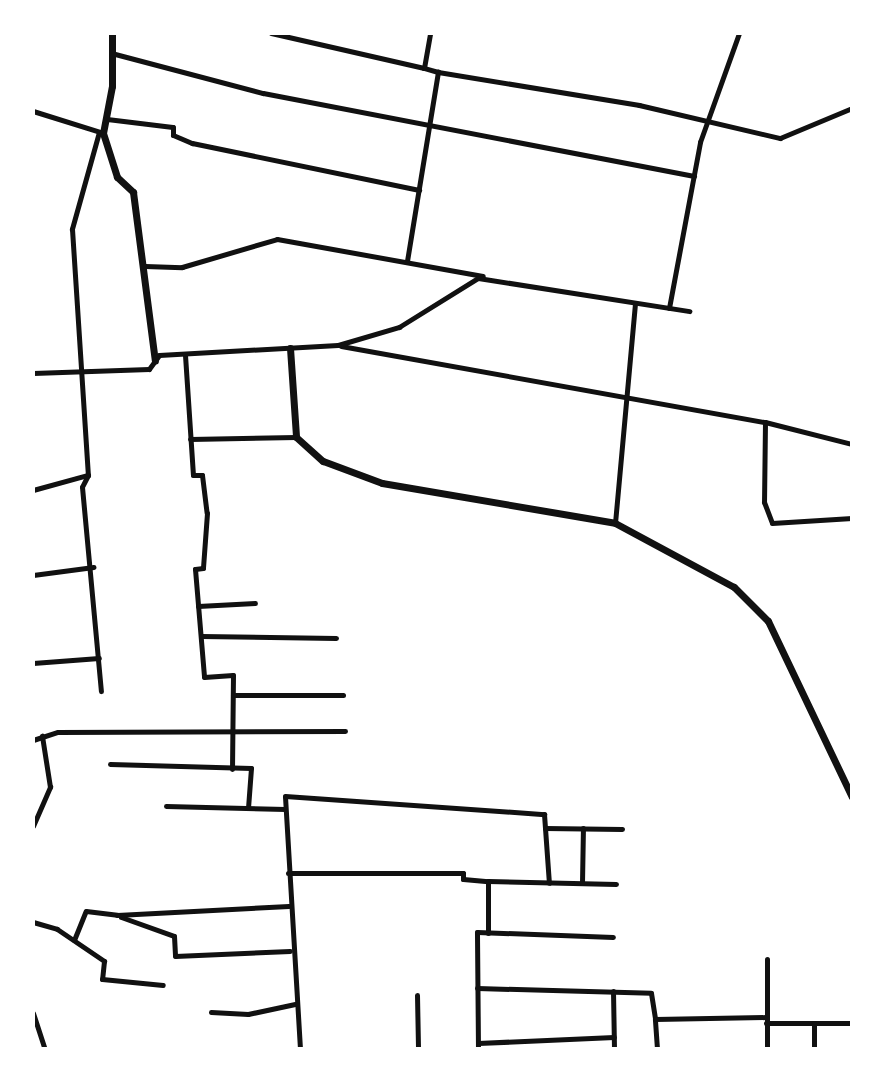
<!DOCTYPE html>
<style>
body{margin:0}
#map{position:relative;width:885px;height:1082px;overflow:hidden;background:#fff;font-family:Roboto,sans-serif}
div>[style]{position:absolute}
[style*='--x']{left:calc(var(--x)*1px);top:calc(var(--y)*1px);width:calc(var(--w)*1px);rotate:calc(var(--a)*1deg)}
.minor>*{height:5px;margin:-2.5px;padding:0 2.5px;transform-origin:2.5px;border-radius:2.5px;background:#111}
.tertiary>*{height:7px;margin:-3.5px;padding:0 3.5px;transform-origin:3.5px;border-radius:3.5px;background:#111}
span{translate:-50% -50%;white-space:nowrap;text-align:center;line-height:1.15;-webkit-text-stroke:5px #fff;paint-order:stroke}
.frame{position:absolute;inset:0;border:35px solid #fff;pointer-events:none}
</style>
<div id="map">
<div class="minor">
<div style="--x:271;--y:33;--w:157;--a:12.9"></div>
<div style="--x:115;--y:54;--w:153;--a:14.8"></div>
<div style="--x:263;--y:93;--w:439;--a:10.9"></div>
<div style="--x:438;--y:72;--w:204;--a:9.3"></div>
<div style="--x:639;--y:105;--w:145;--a:13.2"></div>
<div style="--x:780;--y:138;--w:78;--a:-22.6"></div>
<div style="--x:33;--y:111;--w:70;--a:17.4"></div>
<div style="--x:107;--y:119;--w:66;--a:6.9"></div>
<div style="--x:173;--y:127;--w:8;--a:90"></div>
<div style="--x:173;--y:135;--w:21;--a:23"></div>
<div style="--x:192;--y:143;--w:232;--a:11.7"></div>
<div style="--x:99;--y:132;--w:101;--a:105.6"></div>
<div style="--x:72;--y:229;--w:247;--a:86.3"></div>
<div style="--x:88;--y:475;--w:13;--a:117"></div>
<div style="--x:82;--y:487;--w:205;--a:84.7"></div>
<div style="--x:407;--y:261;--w:192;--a:-80.7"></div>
<div style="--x:438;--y:72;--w:15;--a:-164"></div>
<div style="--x:424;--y:68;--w:36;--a:-80"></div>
<div style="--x:145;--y:266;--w:37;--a:2"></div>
<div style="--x:182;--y:267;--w:99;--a:-16.4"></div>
<div style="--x:277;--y:239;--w:209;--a:10.2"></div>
<div style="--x:669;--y:308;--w:169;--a:-79.4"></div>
<div style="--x:700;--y:142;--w:116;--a:-70.3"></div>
<div style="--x:341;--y:346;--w:431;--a:10.2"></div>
<div style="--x:765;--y:422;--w:90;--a:14.2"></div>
<div style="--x:185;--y:355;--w:120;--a:86.2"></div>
<div style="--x:193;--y:475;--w:9;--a:0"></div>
<div style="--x:202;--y:475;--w:38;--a:83"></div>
<div style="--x:207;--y:513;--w:55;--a:94.2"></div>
<div style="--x:203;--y:568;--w:8;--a:173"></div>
<div style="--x:195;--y:569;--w:108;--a:85.2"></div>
<div style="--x:204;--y:677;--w:29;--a:-4"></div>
<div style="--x:233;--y:675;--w:94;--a:90.6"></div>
<div style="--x:33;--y:373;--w:116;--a:-2"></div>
<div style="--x:149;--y:369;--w:17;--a:-54"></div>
<div style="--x:159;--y:355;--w:179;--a:-3.2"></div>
<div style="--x:338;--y:345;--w:64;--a:-16.4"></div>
<div style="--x:399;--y:327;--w:93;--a:-31.8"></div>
<div style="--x:478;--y:278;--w:214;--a:8.9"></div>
<div style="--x:765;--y:422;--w:80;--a:90.7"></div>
<div style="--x:764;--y:502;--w:22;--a:69"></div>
<div style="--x:772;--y:523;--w:80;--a:-3.6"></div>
<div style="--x:190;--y:439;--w:106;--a:-1.1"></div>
<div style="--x:33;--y:490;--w:57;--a:-15.3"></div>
<div style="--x:615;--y:523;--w:220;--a:-84.8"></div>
<div style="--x:33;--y:575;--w:61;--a:-7.6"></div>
<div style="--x:198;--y:606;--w:57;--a:-3"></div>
<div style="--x:201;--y:636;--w:135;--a:0.8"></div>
<div style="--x:33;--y:663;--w:66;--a:-4.3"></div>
<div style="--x:233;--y:695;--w:110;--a:0"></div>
<div style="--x:33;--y:740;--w:26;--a:-18"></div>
<div style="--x:58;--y:732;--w:287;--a:-0.2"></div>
<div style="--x:110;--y:764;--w:141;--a:1.6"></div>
<div style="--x:251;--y:768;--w:40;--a:94.3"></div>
<div style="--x:166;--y:806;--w:119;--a:1.4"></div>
<div style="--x:33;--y:826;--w:43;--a:-66.4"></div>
<div style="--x:50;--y:787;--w:52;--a:-98.9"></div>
<div style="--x:545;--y:828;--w:77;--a:0.7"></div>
<div style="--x:288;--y:873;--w:175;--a:0"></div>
<div style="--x:463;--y:873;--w:6;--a:90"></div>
<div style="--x:463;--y:879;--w:25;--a:5"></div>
<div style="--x:488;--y:881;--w:128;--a:1.3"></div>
<div style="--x:582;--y:883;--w:55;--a:-89"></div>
<div style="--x:121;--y:917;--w:56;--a:19.7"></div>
<div style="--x:174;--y:936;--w:20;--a:87"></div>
<div style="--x:175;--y:956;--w:115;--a:-2.5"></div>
<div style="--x:33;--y:922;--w:25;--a:16"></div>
<div style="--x:57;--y:929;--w:57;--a:34.2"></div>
<div style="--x:104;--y:961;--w:18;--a:96"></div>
<div style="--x:102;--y:979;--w:61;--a:5.6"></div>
<div style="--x:488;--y:933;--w:52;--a:-90"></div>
<div style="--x:74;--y:940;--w:31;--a:-68"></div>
<div style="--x:86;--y:911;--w:31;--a:7"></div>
<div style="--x:117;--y:915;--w:172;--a:-3"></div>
<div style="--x:477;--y:988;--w:174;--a:1.6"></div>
<div style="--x:651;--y:993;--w:26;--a:81"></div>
<div style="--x:613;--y:991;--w:58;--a:89"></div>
<div style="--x:417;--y:995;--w:54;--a:88.9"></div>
<div style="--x:211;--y:1012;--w:37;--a:3"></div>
<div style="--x:248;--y:1014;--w:48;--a:-12"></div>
<div style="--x:33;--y:1013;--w:38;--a:72"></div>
<div style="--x:766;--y:1023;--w:86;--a:0"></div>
<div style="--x:814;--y:1023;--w:26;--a:90"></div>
<div style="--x:478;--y:1043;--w:136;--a:-2.5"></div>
<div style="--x:300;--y:1049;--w:253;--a:-93.4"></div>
<div style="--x:285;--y:796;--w:260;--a:4"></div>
<div style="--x:544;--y:814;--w:69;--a:85.9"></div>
<div style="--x:478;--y:1049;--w:117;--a:-90.5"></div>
<div style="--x:477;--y:932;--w:136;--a:2.1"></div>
<div style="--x:657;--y:1049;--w:30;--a:-94"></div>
<div style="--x:655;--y:1019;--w:111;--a:-1"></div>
<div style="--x:767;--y:1049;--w:90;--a:-90"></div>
</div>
<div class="tertiary">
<div style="--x:112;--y:33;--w:53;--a:90"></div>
<div style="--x:112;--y:86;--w:48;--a:100.8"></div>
<div style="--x:103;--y:133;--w:46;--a:72.3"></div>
<div style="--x:117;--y:177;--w:22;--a:43"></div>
<div style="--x:133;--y:192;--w:170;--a:82.6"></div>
<div style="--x:290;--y:348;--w:89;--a:86.1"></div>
<div style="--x:296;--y:437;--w:36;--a:42"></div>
<div style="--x:323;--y:461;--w:63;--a:20.4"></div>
<div style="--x:382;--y:483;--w:236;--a:9.7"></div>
<div style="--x:615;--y:523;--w:135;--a:28.3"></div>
<div style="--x:734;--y:587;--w:48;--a:45"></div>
<div style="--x:768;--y:621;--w:195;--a:64.5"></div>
</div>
<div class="frame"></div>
</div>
